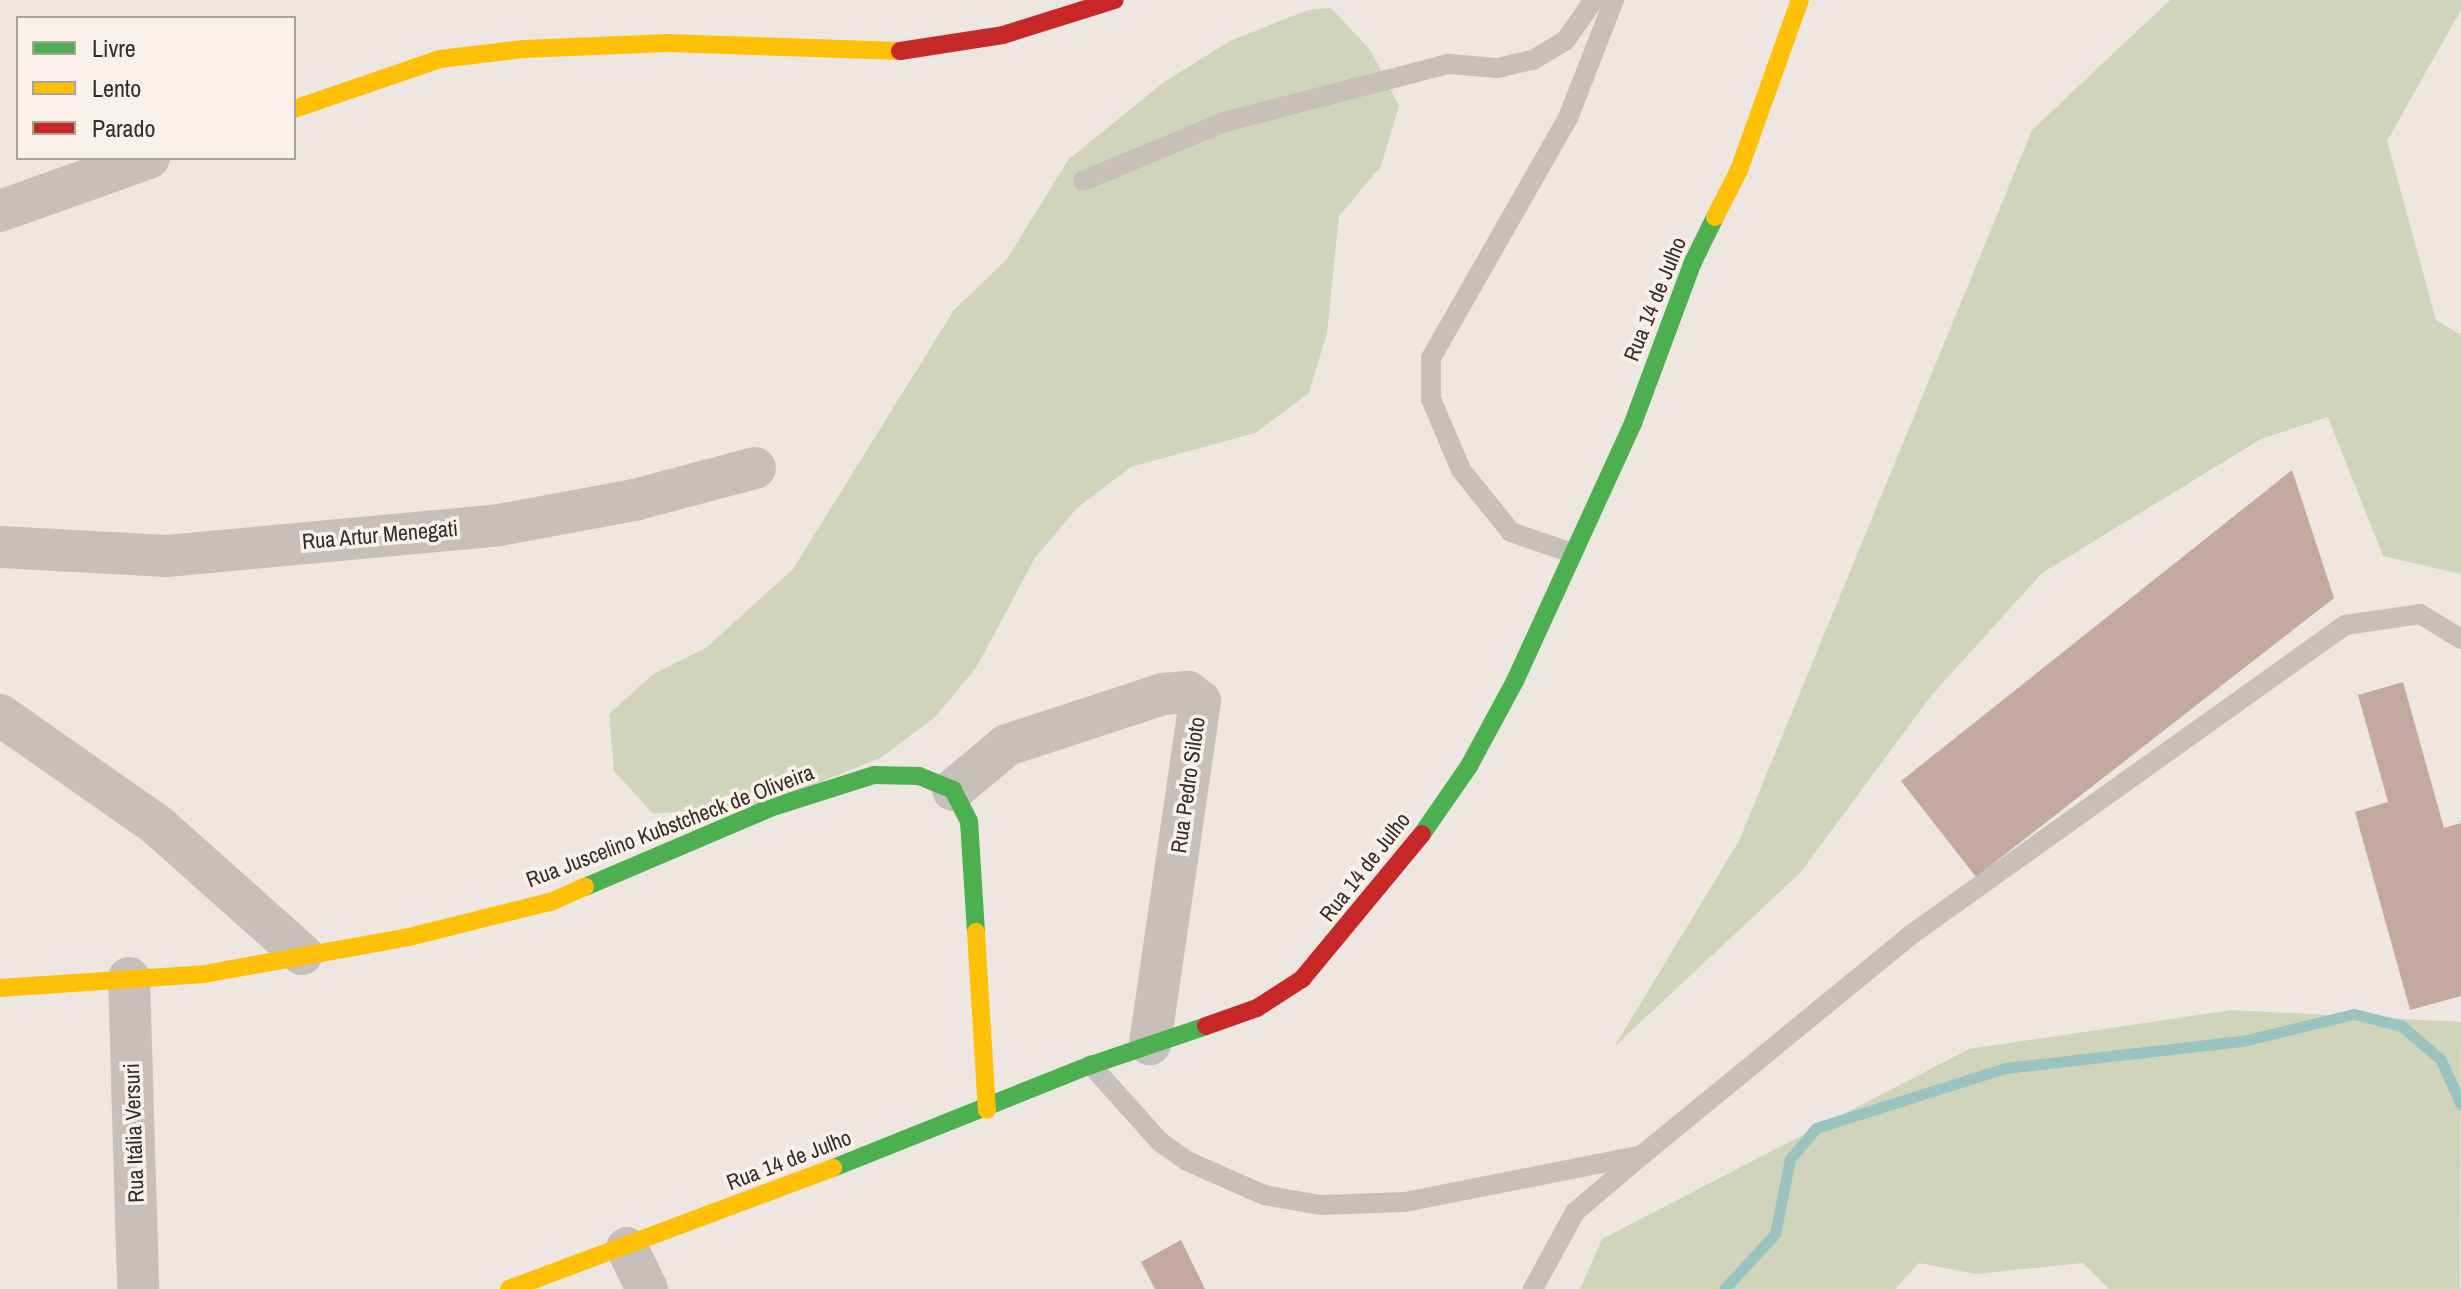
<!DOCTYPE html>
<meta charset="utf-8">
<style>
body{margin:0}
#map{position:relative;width:2461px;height:1289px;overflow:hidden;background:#eee7e1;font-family:"Archivo Narrow",sans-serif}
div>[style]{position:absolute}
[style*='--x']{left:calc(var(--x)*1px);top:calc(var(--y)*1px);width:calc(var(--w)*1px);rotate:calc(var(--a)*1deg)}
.green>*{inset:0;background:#d0d4ba}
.stream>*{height:11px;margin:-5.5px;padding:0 5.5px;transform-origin:5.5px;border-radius:5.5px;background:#9bc3c0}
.building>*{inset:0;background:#c3a9a2}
.lane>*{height:20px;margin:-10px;padding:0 10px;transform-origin:10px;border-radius:10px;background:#c7bfba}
.street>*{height:42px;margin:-21px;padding:0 21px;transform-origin:21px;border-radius:21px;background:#c7bfba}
.fast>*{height:18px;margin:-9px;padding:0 9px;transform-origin:9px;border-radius:9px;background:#4caf50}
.slow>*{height:18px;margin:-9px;padding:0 9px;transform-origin:9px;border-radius:9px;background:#ffc107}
.jam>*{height:18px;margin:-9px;padding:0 9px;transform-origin:9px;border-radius:9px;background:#c62828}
span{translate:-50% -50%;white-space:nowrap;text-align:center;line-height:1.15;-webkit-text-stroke:7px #fbf1e8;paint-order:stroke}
.street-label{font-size:22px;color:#382c28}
.legend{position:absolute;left:16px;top:16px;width:280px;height:144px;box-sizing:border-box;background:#fbf1e8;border:2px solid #ada29b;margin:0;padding:10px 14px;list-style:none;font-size:24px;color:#382c28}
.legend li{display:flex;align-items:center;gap:16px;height:40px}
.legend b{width:40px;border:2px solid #ada29b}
</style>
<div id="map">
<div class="green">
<div style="clip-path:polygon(2170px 0,2461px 0,2461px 10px,2387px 141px,2436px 320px,2461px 335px,2461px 574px,2383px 556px,2328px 417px,2261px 439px,2042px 573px,1931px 696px,1800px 873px,1614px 1047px,1739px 841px,2032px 130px)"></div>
<div style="clip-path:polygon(1331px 8px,1371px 51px,1399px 106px,1381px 166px,1339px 216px,1327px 333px,1309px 393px,1255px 433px,1131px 467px,1077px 508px,1035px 558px,976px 668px,934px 718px,880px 758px,768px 803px,653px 814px,614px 771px,609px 714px,652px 675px,707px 647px,793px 569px,954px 310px,1007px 259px,1068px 160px,1164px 82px,1230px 41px,1308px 10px)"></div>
<div style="clip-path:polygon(2232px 1010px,2461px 1022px,2460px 1289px,2109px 1289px,2083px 1263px,1976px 1274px,1919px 1263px,1895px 1289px,1580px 1289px,1602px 1239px,1969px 1049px)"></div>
</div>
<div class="stream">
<div style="--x:1724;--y:1289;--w:75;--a:-47.2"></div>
<div style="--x:1775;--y:1234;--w:76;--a:-78.7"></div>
<div style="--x:1790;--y:1159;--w:40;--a:-50"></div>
<div style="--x:1816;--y:1128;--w:198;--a:-17.6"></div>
<div style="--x:2005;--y:1068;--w:240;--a:-6.5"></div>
<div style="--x:2243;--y:1041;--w:114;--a:-13.7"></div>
<div style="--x:2354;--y:1014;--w:49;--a:14"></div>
<div style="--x:2402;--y:1026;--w:52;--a:41.1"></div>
<div style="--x:2441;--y:1060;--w:49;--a:66"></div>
</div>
<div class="building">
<div style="clip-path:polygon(2292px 470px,2334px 598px,1976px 877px,1901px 781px)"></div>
<div style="clip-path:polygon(2403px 682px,2444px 828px,2461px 823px,2461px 996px,2410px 1010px,2355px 812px,2388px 802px,2358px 695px)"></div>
<div style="clip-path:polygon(1181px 1240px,1205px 1289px,1155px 1289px,1141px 1262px)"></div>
</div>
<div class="lane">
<div style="--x:1083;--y:181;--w:153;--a:-22.7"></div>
<div style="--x:1224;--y:122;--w:232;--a:-14.5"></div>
<div style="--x:1449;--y:64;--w:48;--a:4.8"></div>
<div style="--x:1497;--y:68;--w:37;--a:-13"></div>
<div style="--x:1533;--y:60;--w:37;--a:-31"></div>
<div style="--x:1565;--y:41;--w:50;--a:-54.7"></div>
<div style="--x:1572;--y:553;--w:65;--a:-161"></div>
<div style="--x:1511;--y:532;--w:80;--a:-128.9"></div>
<div style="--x:1461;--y:470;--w:77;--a:-112.9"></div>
<div style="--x:1431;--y:399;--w:41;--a:-90"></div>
<div style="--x:1431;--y:358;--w:276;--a:-60.3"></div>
<div style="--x:1568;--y:118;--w:127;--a:-68.7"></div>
<div style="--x:1091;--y:1065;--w:103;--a:48.1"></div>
<div style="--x:1160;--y:1142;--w:33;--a:35"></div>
<div style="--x:1187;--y:1161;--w:84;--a:23.8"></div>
<div style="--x:1264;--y:1195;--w:57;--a:10.1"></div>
<div style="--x:1320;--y:1205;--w:85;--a:-2"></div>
<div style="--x:1405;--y:1202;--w:237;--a:-11.2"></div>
<div style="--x:1533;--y:1289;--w:88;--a:-61.4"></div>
<div style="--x:1575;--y:1212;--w:88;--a:-40.4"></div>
<div style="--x:1642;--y:1155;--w:349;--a:-39.3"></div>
<div style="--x:1912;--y:934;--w:532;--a:-35.51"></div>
<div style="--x:2345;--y:625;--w:76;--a:-8.3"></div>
<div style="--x:2420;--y:614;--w:48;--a:31.4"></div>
</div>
<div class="street">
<div style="--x:0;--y:211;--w:158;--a:-19.6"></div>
<div style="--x:0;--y:547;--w:167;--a:3.1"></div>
<div style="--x:167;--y:556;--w:333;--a:-5.3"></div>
<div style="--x:499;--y:525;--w:137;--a:-10.5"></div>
<div style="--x:634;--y:500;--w:125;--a:-14.8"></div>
<div style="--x:0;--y:715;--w:192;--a:35"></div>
<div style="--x:157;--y:825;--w:194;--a:41.7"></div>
<div style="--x:953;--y:790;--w:70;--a:-39.8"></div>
<div style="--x:1007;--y:745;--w:164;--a:-18.1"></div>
<div style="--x:1163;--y:694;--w:25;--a:-5"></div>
<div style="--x:1188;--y:692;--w:15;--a:37"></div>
<div style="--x:1200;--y:701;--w:347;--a:98.3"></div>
<div style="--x:129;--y:978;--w:311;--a:88.3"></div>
<div style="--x:627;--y:1248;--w:46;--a:64"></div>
</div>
<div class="fast">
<div style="--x:1422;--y:834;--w:83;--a:-55.3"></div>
<div style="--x:1469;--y:766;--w:97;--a:-61.6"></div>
<div style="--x:1515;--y:681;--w:284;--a:-65.4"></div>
<div style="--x:1633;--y:423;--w:172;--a:-69.6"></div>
<div style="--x:1693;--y:262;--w:50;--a:-63.9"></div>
<div style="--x:585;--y:887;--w:201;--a:-23.1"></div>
<div style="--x:770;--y:808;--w:109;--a:-17.6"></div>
<div style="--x:874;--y:775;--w:45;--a:1.3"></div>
<div style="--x:919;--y:776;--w:37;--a:22"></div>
<div style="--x:953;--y:790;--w:35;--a:63"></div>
<div style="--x:969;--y:821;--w:111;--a:86.4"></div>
<div style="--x:833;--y:1168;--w:278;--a:-21.8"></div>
<div style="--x:1091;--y:1065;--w:121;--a:-18.7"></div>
</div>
<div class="slow">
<div style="--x:294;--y:109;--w:154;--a:-18.9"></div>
<div style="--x:440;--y:59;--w:85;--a:-6.8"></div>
<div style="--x:524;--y:49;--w:144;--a:-2.4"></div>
<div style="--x:668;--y:43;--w:232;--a:2"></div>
<div style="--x:1715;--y:217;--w:53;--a:-62.9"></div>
<div style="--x:1739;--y:170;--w:181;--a:-70.3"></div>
<div style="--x:976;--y:932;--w:178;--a:86.5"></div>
<div style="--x:0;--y:988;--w:204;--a:-3.9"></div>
<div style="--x:204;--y:974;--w:208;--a:-10.2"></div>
<div style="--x:409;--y:937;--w:148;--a:-14"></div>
<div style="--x:553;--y:901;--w:35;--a:-24"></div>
<div style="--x:509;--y:1289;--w:346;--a:-20.5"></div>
</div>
<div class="jam">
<div style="--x:900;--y:51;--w:104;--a:-8.8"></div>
<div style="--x:1003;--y:35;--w:117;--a:-17.4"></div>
<div style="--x:1206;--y:1026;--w:54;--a:-19.4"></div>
<div style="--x:1257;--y:1008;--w:54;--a:-32.8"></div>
<div style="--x:1302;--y:979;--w:188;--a:-50.4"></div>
</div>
<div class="street-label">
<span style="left:1655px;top:299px;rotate:-68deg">Rua 14 de Julho</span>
<span style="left:380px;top:535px;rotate:-5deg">Rua Artur Menegati</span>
<span style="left:1188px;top:785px;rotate:-82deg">Rua Pedro Siloto</span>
<span style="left:670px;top:826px;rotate:-21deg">Rua Juscelino Kubstcheck de Oliveira</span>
<span style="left:1365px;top:867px;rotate:-52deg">Rua 14 de Julho</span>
<span style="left:134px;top:1133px;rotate:-92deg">Rua Itália Versuri</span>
<span style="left:789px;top:1160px;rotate:-21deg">Rua 14 de Julho</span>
</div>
<ul class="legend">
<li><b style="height:10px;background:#4caf50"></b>Livre</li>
<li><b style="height:10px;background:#ffc107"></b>Lento</li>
<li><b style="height:10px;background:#c62828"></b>Parado</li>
</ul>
</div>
